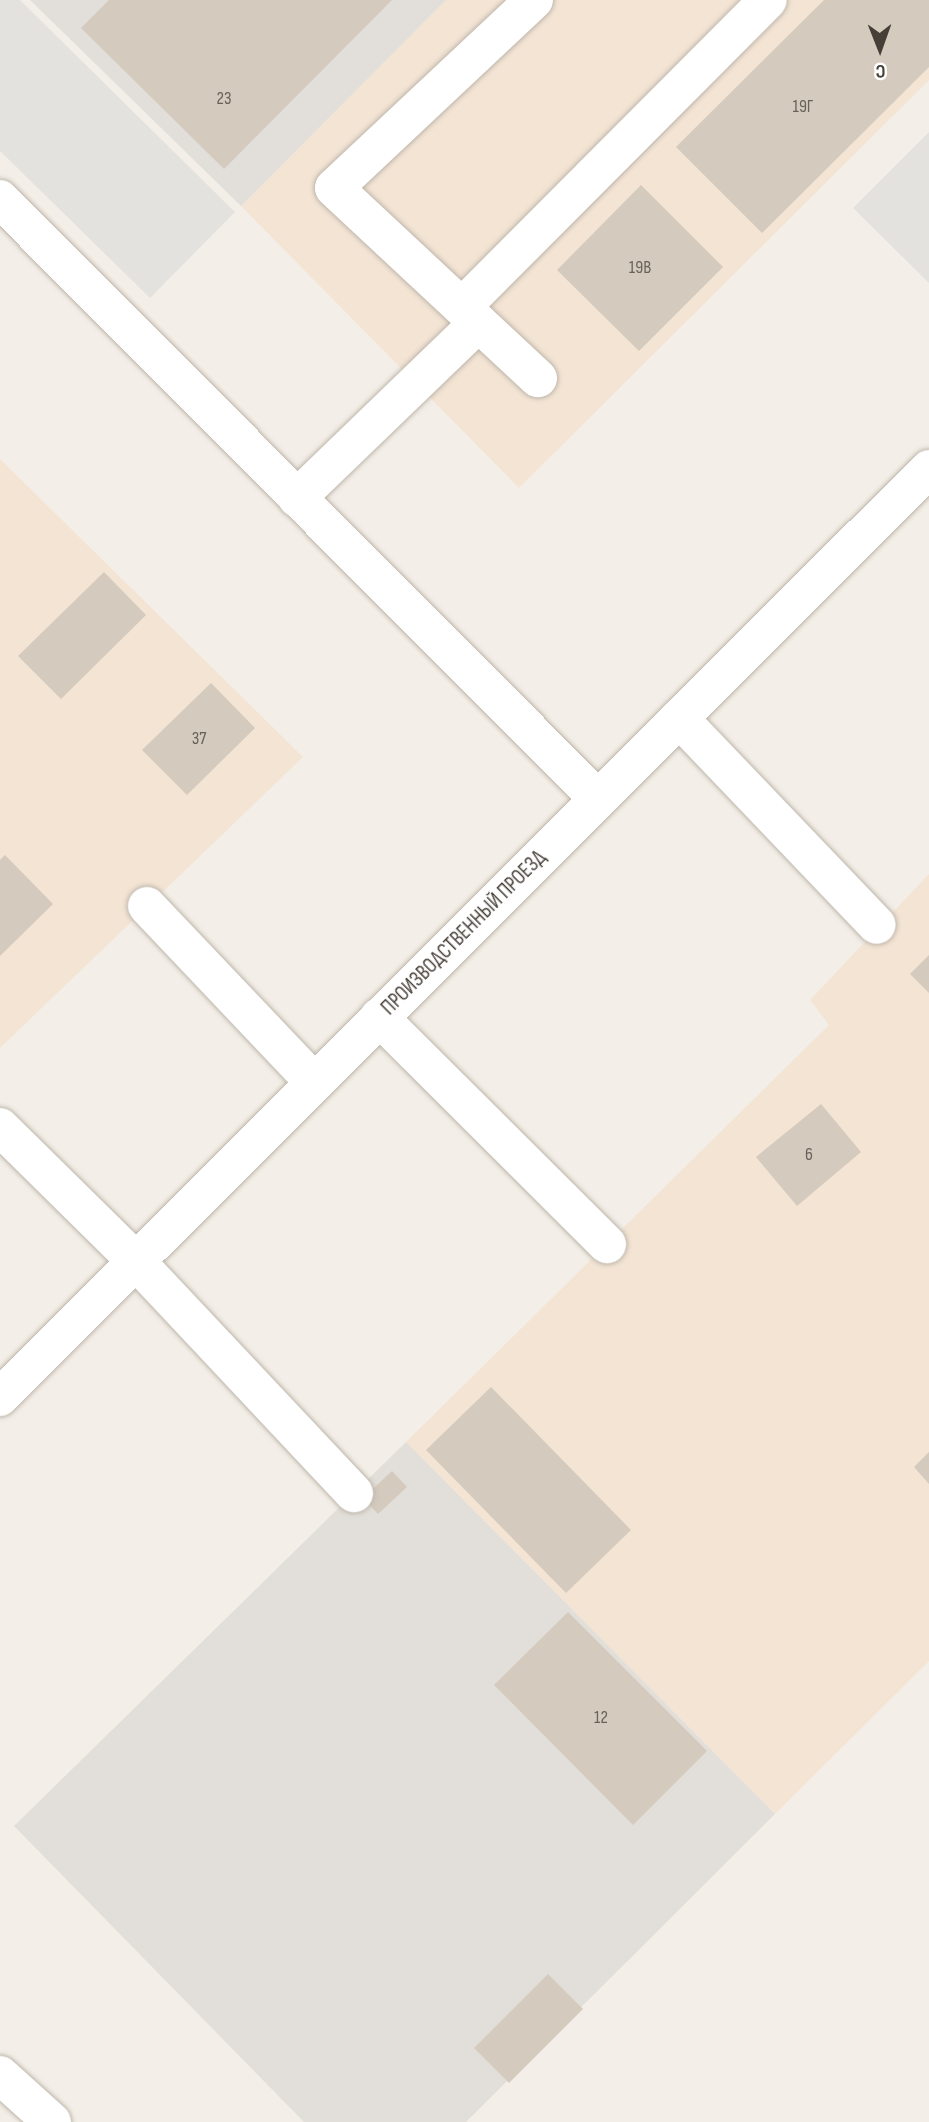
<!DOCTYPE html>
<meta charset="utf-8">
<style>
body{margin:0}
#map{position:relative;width:929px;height:2122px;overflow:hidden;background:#f3efe8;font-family:"Sofia Sans Condensed",sans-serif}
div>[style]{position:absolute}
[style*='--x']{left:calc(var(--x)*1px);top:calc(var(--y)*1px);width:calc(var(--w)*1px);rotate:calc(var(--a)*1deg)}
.commercial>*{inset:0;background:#f3e4d4}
.industrial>*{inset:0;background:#e2ded9}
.parking>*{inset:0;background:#e4e2df}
.building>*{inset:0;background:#d4cabe}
.roads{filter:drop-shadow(0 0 2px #beb6ab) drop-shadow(0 0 2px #beb6ab)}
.minor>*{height:38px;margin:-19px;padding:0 19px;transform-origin:19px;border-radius:19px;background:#fff}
span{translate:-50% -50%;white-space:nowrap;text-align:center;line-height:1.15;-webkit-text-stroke:5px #fff;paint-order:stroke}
.number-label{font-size:18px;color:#696259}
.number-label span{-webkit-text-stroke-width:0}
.street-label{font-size:21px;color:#453f37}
.north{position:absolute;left:845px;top:14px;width:70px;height:70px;-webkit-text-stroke:5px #fff;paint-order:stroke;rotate:179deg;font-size:19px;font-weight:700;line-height:28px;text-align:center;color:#453f37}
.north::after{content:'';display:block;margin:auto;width:24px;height:32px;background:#453f37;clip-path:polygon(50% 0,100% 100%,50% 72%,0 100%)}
</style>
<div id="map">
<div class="commercial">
<div style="clip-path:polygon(446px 0,929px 0,929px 80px,519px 488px,241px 206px)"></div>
<div style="clip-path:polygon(0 459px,303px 757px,0 1048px)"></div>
<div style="clip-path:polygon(929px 874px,929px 1661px,775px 1814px,406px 1442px,829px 1025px,810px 1000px)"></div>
</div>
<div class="industrial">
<div style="clip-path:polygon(30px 0,446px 0,241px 206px)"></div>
<div style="clip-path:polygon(406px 1442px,775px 1814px,466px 2122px,304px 2122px,14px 1826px)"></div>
</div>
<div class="parking">
<div style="clip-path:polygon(0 0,20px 0,235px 212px,150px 298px,0 151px)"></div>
<div style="clip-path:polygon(929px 132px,929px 283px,853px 208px)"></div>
</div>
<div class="building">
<div style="clip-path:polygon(109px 0,392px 0,224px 169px,81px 28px)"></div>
<div style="clip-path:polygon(824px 0,929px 0,929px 67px,762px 233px,676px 147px)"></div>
<div style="clip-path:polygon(641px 185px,723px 267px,639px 351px,557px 270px)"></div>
<div style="clip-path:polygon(104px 572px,146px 615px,61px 699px,18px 656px)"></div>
<div style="clip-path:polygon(211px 683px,255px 728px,187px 795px,142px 750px)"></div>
<div style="clip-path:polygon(5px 855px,53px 904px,0 956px,0 860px)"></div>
<div style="clip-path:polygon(929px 955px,929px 993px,910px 974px)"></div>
<div style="clip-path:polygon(821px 1104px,861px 1152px,797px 1206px,756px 1157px)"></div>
<div style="clip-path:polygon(491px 1387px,631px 1530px,566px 1593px,426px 1450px)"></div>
<div style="clip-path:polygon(929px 1452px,929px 1484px,914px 1467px)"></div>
<div style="clip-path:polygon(392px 1471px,407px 1487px,378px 1514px,363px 1498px)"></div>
<div style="clip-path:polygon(568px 1612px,707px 1751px,633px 1825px,494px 1685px)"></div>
<div style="clip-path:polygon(548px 1974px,583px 2009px,509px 2083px,474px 2048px)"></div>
</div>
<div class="roads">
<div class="minor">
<div style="--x:534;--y:0;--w:274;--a:136.8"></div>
<div style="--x:334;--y:188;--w:279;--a:43"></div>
<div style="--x:0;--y:199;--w:847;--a:45.1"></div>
<div style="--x:462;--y:307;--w:433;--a:-45.1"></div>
<div style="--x:297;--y:498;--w:252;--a:-44"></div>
<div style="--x:679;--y:718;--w:286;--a:46.3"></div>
<div style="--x:147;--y:906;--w:243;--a:46.5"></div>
<div style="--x:379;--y:1017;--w:322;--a:44.9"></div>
<div style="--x:0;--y:1127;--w:190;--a:44.6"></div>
<div style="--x:135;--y:1260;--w:320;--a:46.8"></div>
<div style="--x:0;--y:1397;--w:1313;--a:-44.97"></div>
<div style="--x:0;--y:2075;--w:70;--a:42.1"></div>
</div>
</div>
<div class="number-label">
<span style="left:224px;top:99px">23</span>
<span style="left:803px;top:107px">19Г</span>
<span style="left:640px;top:268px">19В</span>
<span style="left:199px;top:739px">37</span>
<span style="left:809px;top:1155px">6</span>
<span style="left:601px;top:1718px">12</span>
</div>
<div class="street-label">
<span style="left:464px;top:933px;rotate:-45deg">ПРОИЗВОДСТВЕННЫЙ ПРОЕЗД</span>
</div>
<div class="north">С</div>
</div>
